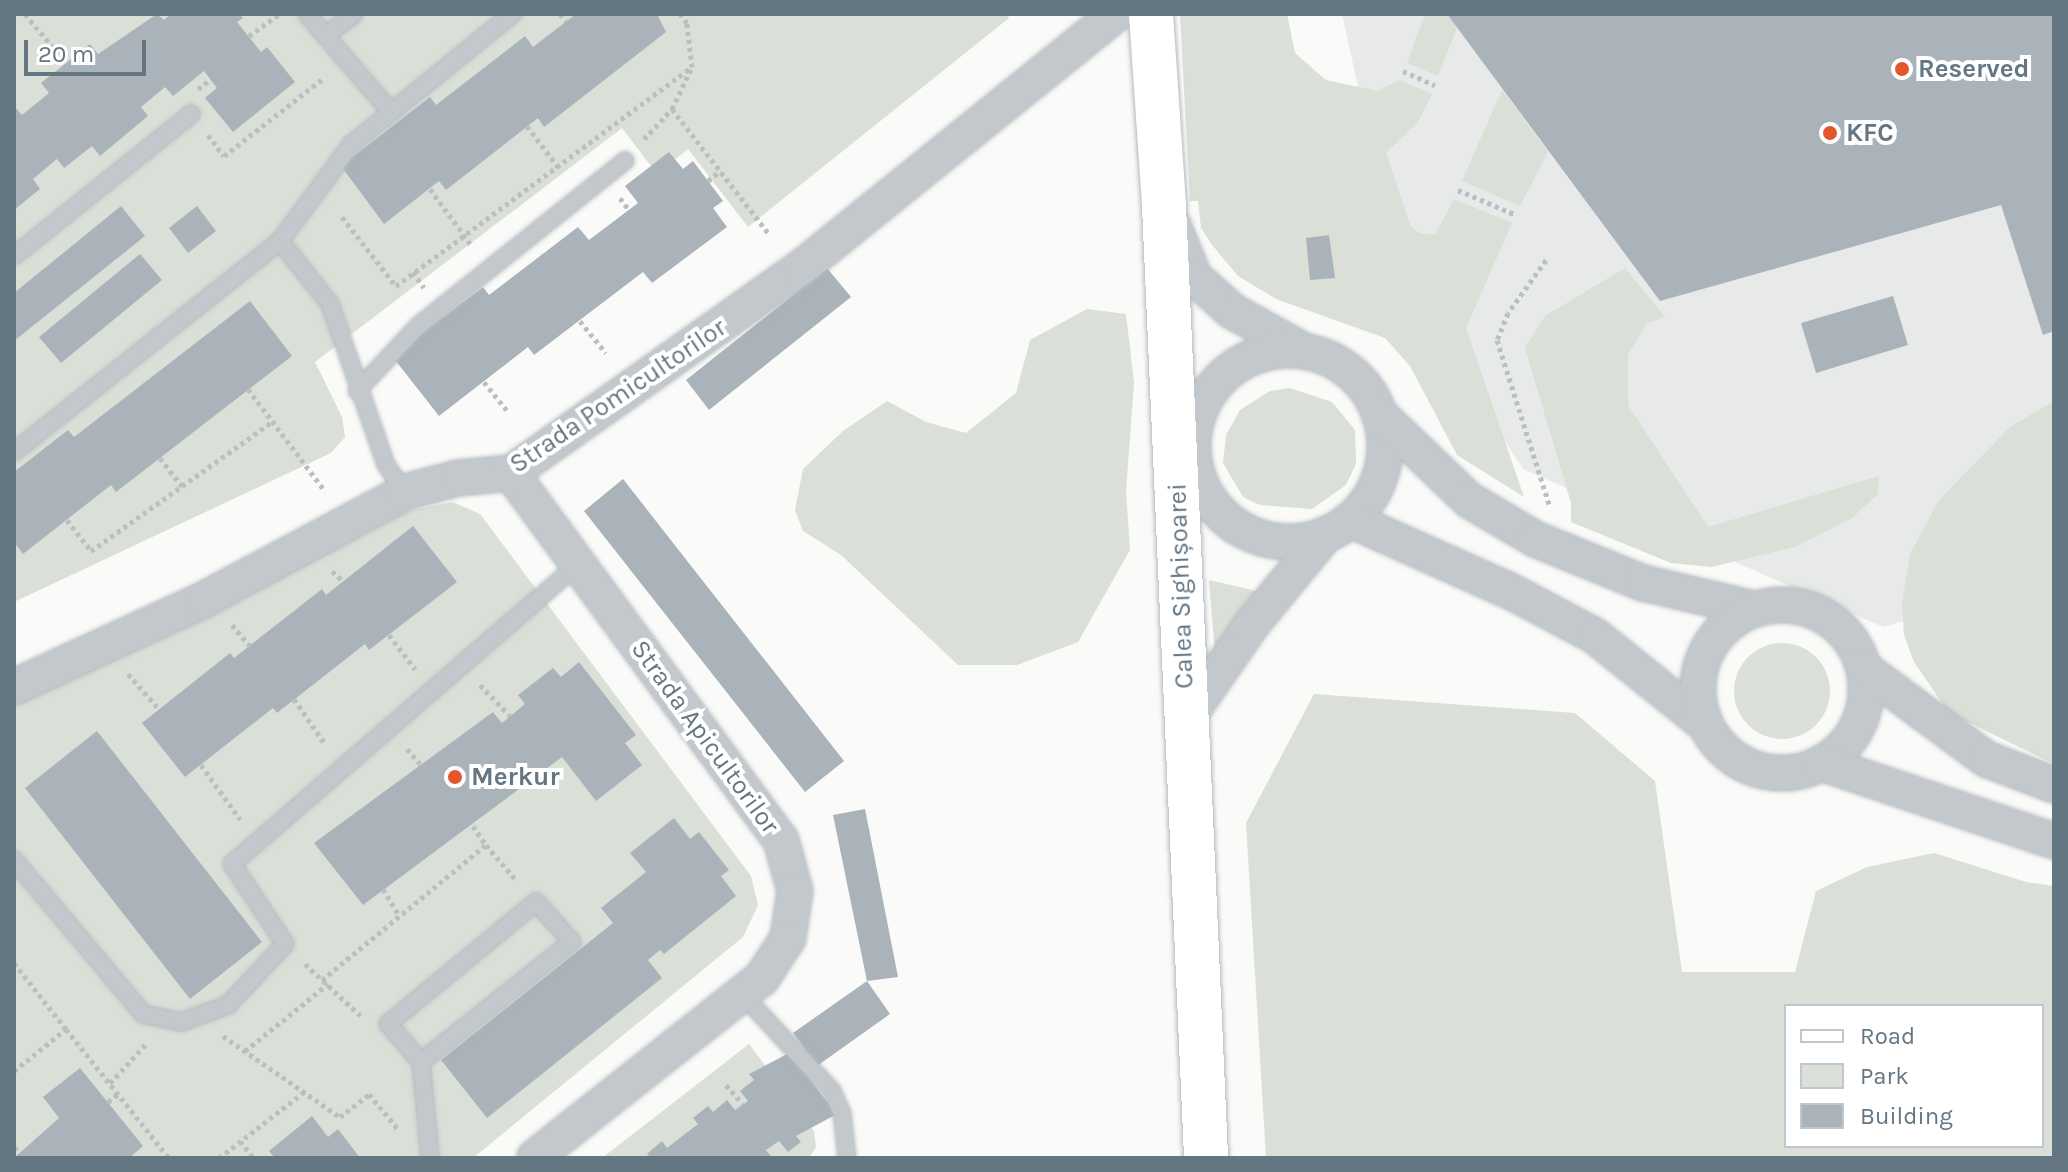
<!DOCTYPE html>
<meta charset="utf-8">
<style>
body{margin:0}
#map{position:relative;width:2068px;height:1172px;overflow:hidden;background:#fafaf8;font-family:Karla,sans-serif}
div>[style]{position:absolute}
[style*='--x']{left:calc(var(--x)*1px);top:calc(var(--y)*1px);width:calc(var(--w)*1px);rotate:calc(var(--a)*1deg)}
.built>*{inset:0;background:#e8e9e9}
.green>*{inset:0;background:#dadfd7}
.round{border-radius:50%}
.building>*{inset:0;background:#aab3b9}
.path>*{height:5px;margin-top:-2.5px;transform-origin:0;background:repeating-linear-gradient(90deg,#bbbfc2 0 4px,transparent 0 8px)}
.roads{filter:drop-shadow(0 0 2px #b3babf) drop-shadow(0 0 2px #b3babf)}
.lane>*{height:16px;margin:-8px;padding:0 8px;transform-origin:8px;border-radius:8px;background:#c3c8cc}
.street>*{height:34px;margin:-17px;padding:0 17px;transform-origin:17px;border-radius:17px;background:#c3c8cc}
.street>.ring{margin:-17px;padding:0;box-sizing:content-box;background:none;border:34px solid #c3c8cc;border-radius:50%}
.secondary>*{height:44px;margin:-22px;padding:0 22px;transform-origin:22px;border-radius:22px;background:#fff}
.dots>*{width:22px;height:22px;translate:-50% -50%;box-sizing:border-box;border:4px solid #fff;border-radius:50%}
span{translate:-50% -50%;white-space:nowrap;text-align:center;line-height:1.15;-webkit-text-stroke:8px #fff;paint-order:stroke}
.poi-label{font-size:26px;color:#657683;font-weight:700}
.left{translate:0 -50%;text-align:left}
.street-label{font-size:26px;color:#657683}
.frame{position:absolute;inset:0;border:16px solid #657683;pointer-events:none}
.legend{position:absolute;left:1784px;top:1004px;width:260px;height:144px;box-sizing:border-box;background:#fff;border:2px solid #c1c8cd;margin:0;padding:10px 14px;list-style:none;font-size:24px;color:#657683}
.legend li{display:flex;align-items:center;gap:16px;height:40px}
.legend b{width:40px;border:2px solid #c1c8cd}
.scale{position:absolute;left:24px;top:40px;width:122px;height:36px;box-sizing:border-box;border:4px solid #657683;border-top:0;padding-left:10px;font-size:24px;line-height:28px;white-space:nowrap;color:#657683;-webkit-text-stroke:6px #fff;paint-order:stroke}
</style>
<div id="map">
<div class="built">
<div style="clip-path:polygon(1342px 14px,2054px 14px,2054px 576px,1883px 627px,1523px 469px,1400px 279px)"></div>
</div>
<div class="green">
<div style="clip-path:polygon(14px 14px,1007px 14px,1009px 18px,748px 227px,688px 149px,657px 174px,622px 128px,315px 362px,342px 417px,345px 437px,331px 453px,14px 602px)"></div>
<div style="clip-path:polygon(1180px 14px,1287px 14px,1295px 53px,1326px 80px,1377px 91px,1399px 80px,1432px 94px,1418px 122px,1386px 153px,1410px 225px,1419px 233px,1435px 235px,1454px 199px,1512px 223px,1466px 328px,1524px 497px,1457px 455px,1410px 366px,1385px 338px,1276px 299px,1238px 276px,1212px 245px,1201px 228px,1198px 201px,1190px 201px)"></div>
<div style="clip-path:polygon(1425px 14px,1447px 14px,1457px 28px,1438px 76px,1407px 63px)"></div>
<div style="clip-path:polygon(1502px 90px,1548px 152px,1520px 206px,1462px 181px)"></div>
<div style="clip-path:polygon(1625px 268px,1665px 317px,1647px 323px,1628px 355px,1628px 405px,1708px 527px,1879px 476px,1878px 494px,1852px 518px,1795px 547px,1711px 567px,1671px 563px,1571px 522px,1571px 503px,1525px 348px,1545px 316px)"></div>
<div style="clip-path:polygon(1087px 309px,1126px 314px,1134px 383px,1126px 490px,1130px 550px,1078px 642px,1017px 665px,958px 665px,841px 555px,803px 531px,795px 510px,803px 469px,843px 431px,887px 401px,926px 422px,966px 433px,1016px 393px,1030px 340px)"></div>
<div style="clip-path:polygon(1290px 388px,1332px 402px,1355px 430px,1356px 464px,1346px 485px,1312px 509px,1260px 505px,1243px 497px,1223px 463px,1226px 435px,1240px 410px,1270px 391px)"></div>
<div style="clip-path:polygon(2054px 401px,2054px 764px,1949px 713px,1914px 662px,1904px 635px,1902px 603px,1910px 554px,1939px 500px,2010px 427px)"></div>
<div style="clip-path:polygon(453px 502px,480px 514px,751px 876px,758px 905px,743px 937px,473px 1158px,14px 1158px,14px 698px,410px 510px)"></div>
<div style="clip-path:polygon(1209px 580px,1261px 592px,1215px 655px)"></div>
<div class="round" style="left:1734px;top:643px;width:96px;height:96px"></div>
<div style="clip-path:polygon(evenodd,1314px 694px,1575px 713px,1655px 781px,1682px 972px,1795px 972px,1816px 891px,1867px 867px,1934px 853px,2026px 882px,2054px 886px,2054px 1158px,1266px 1158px,1246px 823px,1314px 694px,1786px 1006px,2042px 1006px,2042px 1146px,1786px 1146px,1786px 1006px)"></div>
<div style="clip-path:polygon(749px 1044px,814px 1131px,816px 1147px,809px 1158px,602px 1158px)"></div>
</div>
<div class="building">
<div style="clip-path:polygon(157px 14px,164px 20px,171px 14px,239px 14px,243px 18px,237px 22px,261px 52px,267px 47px,295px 82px,233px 132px,205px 98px,217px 88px,204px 71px,173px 96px,165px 87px,141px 107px,148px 116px,100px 156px,92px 146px,64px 168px,57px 159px,33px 179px,40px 189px,14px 210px,14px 106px,22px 115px,49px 93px,41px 83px,90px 44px,98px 54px)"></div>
<div style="clip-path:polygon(576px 14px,657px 14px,666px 32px,544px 127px,538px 118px,446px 190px,439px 181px,384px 224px,341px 166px,430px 97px,436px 105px,525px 36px,533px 47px)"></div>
<div style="clip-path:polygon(1447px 14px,2054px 14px,2054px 331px,2043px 335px,2001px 205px,1660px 301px)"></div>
<div style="clip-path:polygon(669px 152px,683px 169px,693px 161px,723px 201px,713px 208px,727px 227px,652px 283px,643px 272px,534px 355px,528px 347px,439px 416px,392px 356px,483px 287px,489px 295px,578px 227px,589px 240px,638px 203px,625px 186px)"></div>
<div style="clip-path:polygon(121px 206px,145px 236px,14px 341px,14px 293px)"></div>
<div style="clip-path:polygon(197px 206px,216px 231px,188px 253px,169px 228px)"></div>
<div style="clip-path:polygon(1329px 235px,1335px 278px,1310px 280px,1306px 238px)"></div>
<div style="clip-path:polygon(140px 254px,162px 280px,61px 363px,39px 337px)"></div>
<div style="clip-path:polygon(827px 268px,851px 297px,709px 410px,686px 380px)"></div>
<div style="clip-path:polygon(1893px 296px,1908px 345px,1816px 373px,1801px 323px)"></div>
<div style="clip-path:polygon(250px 301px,292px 356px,116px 492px,111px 485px,23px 554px,14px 542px,14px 472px,68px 430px,74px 437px)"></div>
<div style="clip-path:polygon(623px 479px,844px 761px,805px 792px,584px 511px)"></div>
<div style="clip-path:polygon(413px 526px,457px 582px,369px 650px,365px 644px,277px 713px,273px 708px,185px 777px,142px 723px,230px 653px,234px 658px,322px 589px,326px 595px)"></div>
<div style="clip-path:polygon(579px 662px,636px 735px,625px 743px,642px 765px,596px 801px,562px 757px,363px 905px,314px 843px,493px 712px,502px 723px,525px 704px,518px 695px,553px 668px,561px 677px)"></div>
<div style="clip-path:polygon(97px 731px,262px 942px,190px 999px,25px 788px)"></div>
<div style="clip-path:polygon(865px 809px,898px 977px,867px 981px,833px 815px)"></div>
<div style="clip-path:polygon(674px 818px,690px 839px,699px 832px,729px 870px,721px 876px,736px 896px,664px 954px,660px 950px,648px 960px,662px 978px,487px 1118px,441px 1060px,613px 923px,601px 908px,646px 872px,630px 853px)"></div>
<div style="clip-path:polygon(867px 981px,890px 1014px,817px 1066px,793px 1033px)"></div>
<div style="clip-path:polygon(789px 1053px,837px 1114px,796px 1136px,801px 1142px,788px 1152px,779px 1141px,766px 1150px,772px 1158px,651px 1158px,647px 1154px,662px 1141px,667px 1148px,698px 1124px,693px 1118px,708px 1106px,713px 1112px,727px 1100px,735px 1110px,748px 1101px,740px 1091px,754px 1080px,749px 1074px)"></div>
<div style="clip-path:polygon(80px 1068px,143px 1146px,129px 1158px,14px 1158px,59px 1118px,43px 1097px)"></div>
<div style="clip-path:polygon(312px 1116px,328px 1137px,338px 1129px,360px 1158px,275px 1158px,269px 1151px)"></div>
</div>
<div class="path">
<div style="--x:25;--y:14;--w:64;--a:50.1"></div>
<div style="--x:560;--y:14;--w:9;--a:49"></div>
<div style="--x:249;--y:36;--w:37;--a:-36"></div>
<div style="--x:1403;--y:71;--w:35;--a:24"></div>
<div style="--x:198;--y:89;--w:15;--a:-37"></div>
<div style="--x:672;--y:109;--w:158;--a:52.2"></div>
<div style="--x:527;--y:126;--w:51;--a:52.9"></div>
<div style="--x:208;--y:135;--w:26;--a:53"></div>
<div style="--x:224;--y:156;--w:127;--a:-38"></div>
<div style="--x:644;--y:139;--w:41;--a:-47"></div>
<div style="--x:672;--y:109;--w:47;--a:-64.5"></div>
<div style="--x:692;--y:67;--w:44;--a:-96.5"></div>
<div style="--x:687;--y:23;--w:11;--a:-128"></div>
<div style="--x:708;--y:181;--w:16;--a:-40"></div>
<div style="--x:430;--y:189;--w:71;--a:53.6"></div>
<div style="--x:1458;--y:190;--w:63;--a:23.3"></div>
<div style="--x:620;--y:198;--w:15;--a:53"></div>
<div style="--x:342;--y:217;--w:88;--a:52"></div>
<div style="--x:396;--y:286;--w:368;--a:-36.5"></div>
<div style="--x:1546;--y:260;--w:65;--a:125.6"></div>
<div style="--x:1508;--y:313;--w:29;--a:112"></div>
<div style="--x:1497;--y:340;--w:172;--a:72.4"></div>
<div style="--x:413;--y:272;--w:19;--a:55"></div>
<div style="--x:580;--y:321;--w:41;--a:50.9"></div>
<div style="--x:484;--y:382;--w:36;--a:51"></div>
<div style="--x:248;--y:389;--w:128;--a:53"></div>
<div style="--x:160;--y:458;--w:36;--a:52"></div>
<div style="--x:67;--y:520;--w:39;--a:52"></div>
<div style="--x:91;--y:551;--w:222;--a:-35.5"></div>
<div style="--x:332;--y:571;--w:15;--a:42"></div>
<div style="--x:232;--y:625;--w:28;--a:49"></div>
<div style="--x:389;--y:635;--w:43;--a:52.6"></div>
<div style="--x:128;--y:674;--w:47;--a:48.5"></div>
<div style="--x:480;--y:685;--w:43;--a:45.9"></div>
<div style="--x:294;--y:699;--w:55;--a:55.4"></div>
<div style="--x:407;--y:749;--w:24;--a:48"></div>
<div style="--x:201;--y:765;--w:67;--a:54.2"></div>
<div style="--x:473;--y:826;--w:23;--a:56"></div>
<div style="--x:383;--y:889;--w:29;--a:59"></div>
<div style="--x:14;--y:963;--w:84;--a:51.8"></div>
<div style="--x:305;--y:964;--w:78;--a:42.9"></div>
<div style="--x:322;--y:980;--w:212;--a:-39.5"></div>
<div style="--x:486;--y:845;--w:46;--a:49.4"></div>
<div style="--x:223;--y:1036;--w:142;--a:34.7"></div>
<div style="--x:340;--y:1117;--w:37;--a:-38"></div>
<div style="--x:369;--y:1094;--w:45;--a:50.4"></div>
<div style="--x:245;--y:1051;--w:107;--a:-38.9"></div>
<div style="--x:14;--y:1071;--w:67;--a:-38.9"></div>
<div style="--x:66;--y:1029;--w:165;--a:51.4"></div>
<div style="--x:110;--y:1083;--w:54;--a:-47.2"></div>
<div style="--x:726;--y:1085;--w:25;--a:48"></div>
<div style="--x:108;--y:1102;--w:13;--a:-39"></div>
<div style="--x:240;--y:1141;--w:22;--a:51"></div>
<div style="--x:14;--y:1147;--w:6;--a:45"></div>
<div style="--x:219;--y:1158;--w:108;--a:-37.8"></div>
</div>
<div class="roads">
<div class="lane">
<div style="--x:307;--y:14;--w:129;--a:49.4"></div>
<div style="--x:325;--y:36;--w:36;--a:-37"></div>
<div style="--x:280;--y:241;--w:80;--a:51.6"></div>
<div style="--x:330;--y:304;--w:170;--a:70.8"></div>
<div style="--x:386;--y:465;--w:33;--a:55"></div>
<div style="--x:14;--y:256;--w:227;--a:-38.7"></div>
<div style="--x:357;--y:391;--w:89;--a:-46.8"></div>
<div style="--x:418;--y:326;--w:265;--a:-38.6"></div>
<div style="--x:14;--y:452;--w:340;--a:-38.4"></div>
<div style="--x:280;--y:241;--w:119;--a:-53.5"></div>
<div style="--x:351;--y:145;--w:208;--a:-39.1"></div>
<div style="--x:14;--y:860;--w:201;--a:50"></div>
<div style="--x:143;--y:1014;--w:40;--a:12"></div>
<div style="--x:182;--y:1022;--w:49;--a:-20.3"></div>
<div style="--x:228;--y:1005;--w:83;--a:-46.9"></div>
<div style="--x:285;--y:944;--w:96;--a:-123.5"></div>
<div style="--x:232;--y:864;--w:458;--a:-40.9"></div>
<div style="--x:742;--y:994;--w:132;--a:47.1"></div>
<div style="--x:832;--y:1091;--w:24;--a:66"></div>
<div style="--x:842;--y:1113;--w:45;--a:83.7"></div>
<div style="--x:421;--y:1062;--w:193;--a:-38.5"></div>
<div style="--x:572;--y:942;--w:54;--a:-132"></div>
<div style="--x:536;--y:902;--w:192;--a:140.5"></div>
<div style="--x:388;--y:1024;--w:50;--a:49"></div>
<div style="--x:421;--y:1062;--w:96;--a:84.6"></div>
</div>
<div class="street">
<div style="--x:1172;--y:223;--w:58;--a:67.8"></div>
<div style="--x:1194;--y:277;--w:51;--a:41.8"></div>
<div style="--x:1232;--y:311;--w:82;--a:29.1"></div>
<div class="ring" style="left:1193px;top:350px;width:158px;height:158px"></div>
<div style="--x:1380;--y:415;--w:123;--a:43.7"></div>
<div style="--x:1469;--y:500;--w:77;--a:30.6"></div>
<div style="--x:1535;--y:539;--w:117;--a:22.2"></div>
<div style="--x:1643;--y:583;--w:114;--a:13.2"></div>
<div style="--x:511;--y:473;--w:456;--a:53.7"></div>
<div style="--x:781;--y:840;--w:53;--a:74.6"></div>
<div style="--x:795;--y:891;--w:48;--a:98.5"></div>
<div style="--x:788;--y:938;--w:48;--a:123"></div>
<div style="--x:762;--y:978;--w:290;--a:141.7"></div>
<div style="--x:1351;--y:520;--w:176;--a:24.1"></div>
<div style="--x:1512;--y:592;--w:94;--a:27.9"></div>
<div style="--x:1595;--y:636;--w:141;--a:38.7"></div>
<div class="ring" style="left:1698px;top:605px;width:134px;height:134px"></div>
<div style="--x:1864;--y:669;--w:152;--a:36.4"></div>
<div style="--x:1986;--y:759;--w:73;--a:20.9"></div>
<div style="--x:14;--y:687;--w:208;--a:-24.7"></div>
<div style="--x:203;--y:600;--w:229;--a:-28.1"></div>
<div style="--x:405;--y:492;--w:55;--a:-14.8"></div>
<div style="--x:458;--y:478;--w:53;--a:-5.4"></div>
<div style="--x:511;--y:473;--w:355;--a:-35.3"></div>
<div style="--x:801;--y:268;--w:405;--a:-38.9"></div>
<div style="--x:1187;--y:718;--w:114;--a:-55.3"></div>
<div style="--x:1252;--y:624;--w:115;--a:-50.6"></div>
<div style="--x:1821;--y:763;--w:246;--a:18.5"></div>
</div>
<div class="secondary">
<div style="--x:1151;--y:14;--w:192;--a:86.1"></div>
<div style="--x:1164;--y:206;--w:953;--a:87.47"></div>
</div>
</div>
<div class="dots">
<div style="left:1902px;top:69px;background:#e4572e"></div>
<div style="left:1830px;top:133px;background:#e4572e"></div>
<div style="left:455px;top:777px;background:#e4572e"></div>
</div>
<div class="poi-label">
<span class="left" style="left:1918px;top:69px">Reserved</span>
<span class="left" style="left:1846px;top:133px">KFC</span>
<span class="left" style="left:471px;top:777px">Merkur</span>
</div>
<div class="street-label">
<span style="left:618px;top:396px;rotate:-34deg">Strada Pomicultorilor</span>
<span style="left:1181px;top:586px;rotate:-92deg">Calea Sighișoarei</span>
<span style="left:705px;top:737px;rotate:54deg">Strada Apicultorilor</span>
</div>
<div class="frame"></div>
<ul class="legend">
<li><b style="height:10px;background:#fff"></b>Road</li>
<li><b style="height:22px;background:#dadfd7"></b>Park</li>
<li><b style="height:22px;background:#aab3b9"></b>Building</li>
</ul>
<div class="scale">20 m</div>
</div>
